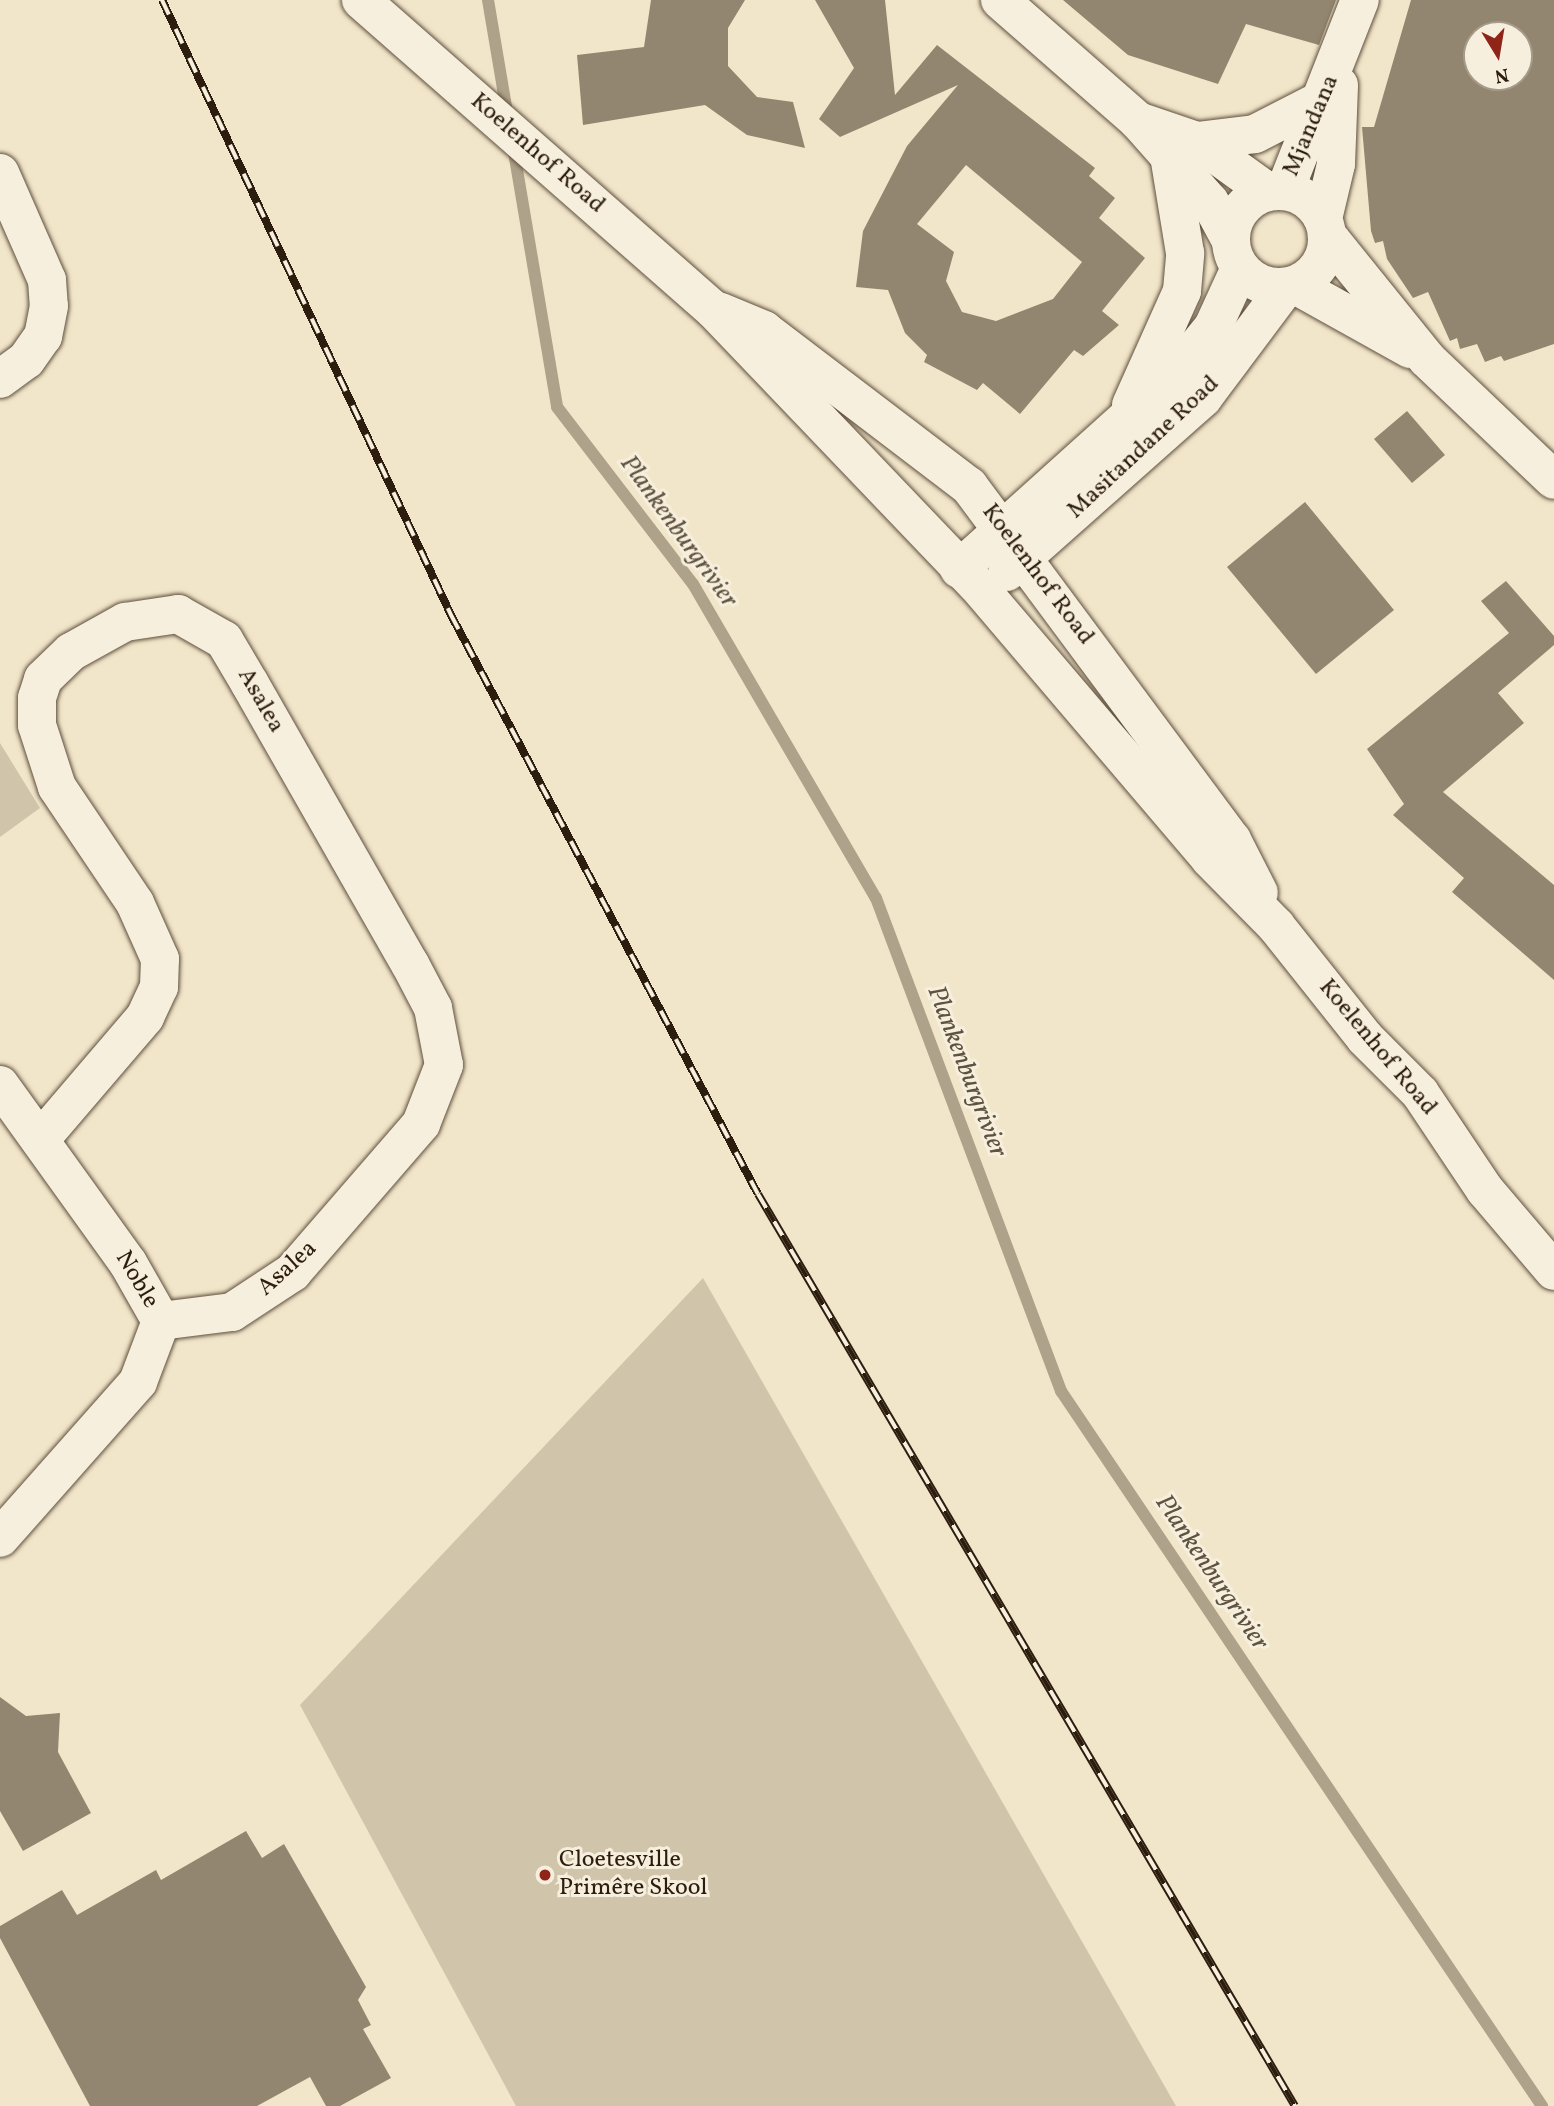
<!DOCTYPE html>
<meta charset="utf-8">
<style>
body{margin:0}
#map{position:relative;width:1554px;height:2106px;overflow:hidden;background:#f2e6ca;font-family:Vollkorn,serif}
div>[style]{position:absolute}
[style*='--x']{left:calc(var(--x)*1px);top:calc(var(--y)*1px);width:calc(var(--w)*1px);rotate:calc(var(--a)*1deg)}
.green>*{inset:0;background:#d0c4aa}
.stream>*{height:12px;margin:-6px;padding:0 6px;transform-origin:6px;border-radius:6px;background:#afa28a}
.building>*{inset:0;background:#938670}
.roads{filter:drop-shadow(0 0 2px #5e4f3d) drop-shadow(0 0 2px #5e4f3d)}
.street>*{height:38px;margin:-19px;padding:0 19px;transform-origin:19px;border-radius:19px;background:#f7efdd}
.secondary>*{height:38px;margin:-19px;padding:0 19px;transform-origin:19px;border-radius:19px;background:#f7efdd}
.secondary>.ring{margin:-19px;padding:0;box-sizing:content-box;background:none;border:38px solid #f7efdd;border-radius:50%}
.rail>*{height:8px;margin-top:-4px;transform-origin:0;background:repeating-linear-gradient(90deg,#f7efdd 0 16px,#2c1d0e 0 32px);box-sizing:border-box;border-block:2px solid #2c1d0e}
.dots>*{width:19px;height:19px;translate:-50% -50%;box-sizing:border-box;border:4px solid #f7efdd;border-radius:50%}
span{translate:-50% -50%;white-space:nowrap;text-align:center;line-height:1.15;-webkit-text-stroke:6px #f7efdd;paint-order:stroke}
.street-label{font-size:24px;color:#2c1d0e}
.poi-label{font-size:24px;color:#2c1d0e}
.left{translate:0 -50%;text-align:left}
.water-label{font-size:26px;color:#605240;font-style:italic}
.north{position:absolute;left:1463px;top:21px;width:70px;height:70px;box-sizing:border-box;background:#f7efdd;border:2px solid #a69b8a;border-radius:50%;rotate:169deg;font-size:19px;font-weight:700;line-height:28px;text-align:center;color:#2c1d0e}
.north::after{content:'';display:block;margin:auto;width:24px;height:32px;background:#8f2418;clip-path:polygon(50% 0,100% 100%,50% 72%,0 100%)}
</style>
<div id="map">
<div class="green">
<div style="clip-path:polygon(0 743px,40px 808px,0 837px)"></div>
<div style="clip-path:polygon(703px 1278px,1176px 2106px,516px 2106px,300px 1705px)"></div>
</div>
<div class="stream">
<div style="--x:488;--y:0;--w:120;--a:80.4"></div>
<div style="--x:513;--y:146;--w:265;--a:80.4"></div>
<div style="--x:557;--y:407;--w:223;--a:52.5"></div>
<div style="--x:693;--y:584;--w:363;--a:59.8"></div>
<div style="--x:876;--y:898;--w:527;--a:69.43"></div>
<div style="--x:1061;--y:1391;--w:862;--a:56.07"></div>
</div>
<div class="building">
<div style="clip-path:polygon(651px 0,745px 0,728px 28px,728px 66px,757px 97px,793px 102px,805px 148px,747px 135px,705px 105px,583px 125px,577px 55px,644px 47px)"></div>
<div style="clip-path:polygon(evenodd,815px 0,885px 0,895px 95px,937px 45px,1095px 168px,1089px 176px,1115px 198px,1099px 218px,1145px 258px,1102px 311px,1119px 325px,1083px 356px,1074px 350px,1020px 414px,983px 383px,977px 390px,924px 362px,927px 355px,905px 333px,888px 290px,856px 287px,863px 231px,907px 146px,958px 85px,840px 137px,819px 119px,854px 68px,815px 0,966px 165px,1082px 262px,1053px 299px,996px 321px,962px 312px,946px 281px,954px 252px,917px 224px,966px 165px)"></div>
<div style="clip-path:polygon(1063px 0,1336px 0,1319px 45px,1246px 24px,1218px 84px,1128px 55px)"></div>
<div style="clip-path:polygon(evenodd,1411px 0,1554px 0,1554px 344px,1504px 361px,1501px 356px,1485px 362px,1477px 344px,1460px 349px,1457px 338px,1450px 341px,1428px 292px,1413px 298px,1387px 259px,1383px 241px,1375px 243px,1371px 231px,1362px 127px,1374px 127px,1411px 0,1477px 35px,1519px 35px,1519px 77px,1477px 77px,1477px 35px)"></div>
<div style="clip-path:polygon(1407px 411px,1445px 455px,1412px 483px,1374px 439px)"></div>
<div style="clip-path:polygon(1305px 502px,1394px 610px,1316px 674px,1227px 567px)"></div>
<div style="clip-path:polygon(1506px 581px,1554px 636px,1554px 645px,1498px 693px,1524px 723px,1443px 792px,1554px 885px,1554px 980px,1452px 892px,1464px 878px,1393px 815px,1404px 804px,1367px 749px,1509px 633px,1481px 601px)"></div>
<div style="clip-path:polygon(0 1697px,26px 1716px,60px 1713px,58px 1752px,91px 1813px,23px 1851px,0 1811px)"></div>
<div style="clip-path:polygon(246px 1831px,262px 1858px,284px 1844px,366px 1987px,358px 2000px,371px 2025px,363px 2029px,391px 2078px,340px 2106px,326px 2106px,310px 2077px,257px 2106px,90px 2106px,0 1938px,0 1926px,62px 1890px,77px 1915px,156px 1870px,161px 1880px)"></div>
</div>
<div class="roads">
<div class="street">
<div style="--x:0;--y:173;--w:117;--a:66.3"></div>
<div style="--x:47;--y:280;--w:26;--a:86"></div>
<div style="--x:49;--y:306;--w:31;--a:101"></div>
<div style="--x:43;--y:336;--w:29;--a:125"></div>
<div style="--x:26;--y:360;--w:32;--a:144"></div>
<div style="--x:1285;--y:190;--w:204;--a:-68.5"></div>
<div style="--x:1323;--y:219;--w:57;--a:-76.7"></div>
<div style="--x:1336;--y:164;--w:79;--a:-87.8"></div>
<div style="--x:1327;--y:235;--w:159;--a:51.1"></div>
<div style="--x:1427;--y:359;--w:175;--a:43.6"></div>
<div style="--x:1295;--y:285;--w:132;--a:29.1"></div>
<div style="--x:0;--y:1085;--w:219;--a:54.3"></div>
<div style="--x:128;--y:1263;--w:67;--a:60.4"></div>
<div style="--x:161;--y:1321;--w:65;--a:110.7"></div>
<div style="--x:138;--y:1382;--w:208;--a:131.5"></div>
<div style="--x:40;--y:1140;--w:162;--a:-49.5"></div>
<div style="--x:145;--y:1017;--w:33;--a:-65"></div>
<div style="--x:159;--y:987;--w:28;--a:-88"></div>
<div style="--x:160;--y:959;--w:61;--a:-114.1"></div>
<div style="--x:135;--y:903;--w:140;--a:-123.9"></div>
<div style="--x:57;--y:787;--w:65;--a:-107.9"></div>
<div style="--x:37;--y:725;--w:27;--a:-90"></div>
<div style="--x:37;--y:698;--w:20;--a:-72"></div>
<div style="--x:43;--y:679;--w:39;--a:-44"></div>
<div style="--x:71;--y:652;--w:62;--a:-29.1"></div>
<div style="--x:125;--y:622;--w:54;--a:-8.6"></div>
<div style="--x:178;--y:614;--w:53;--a:29.5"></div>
<div style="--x:224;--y:640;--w:51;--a:59.4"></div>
<div style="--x:250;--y:684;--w:322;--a:60.3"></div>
<div style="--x:410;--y:964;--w:50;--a:62.4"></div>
<div style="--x:433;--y:1008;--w:58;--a:79.1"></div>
<div style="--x:444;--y:1065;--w:63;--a:111.3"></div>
<div style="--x:421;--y:1124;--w:196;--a:130.9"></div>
<div style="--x:293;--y:1272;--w:73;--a:146.7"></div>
<div style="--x:232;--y:1312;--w:72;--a:172.8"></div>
</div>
<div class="secondary">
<div style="--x:361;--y:0;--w:468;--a:41.3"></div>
<div style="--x:713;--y:309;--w:391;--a:46.3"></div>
<div style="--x:983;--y:592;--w:350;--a:49.6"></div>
<div style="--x:1210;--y:859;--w:94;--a:45.4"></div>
<div style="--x:1276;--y:926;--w:143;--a:51.5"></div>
<div style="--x:1365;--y:1038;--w:78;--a:45"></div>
<div style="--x:1420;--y:1093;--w:117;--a:56.2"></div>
<div style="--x:1485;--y:1190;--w:106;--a:49.6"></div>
<div style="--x:1000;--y:0;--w:184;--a:41.2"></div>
<div style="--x:1138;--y:121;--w:108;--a:48.4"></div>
<div style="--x:1210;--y:202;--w:42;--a:61.6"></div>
<div style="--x:1138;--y:121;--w:62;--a:18.7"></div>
<div style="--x:1197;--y:141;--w:87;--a:35.7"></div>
<div style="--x:1197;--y:141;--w:58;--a:-6.9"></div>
<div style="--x:1255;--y:134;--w:79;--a:-27.2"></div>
<div class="ring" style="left:1231px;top:191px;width:58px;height:58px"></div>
<div style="--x:721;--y:312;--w:47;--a:22.7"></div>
<div style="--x:764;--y:330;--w:258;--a:37.3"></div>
<div style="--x:969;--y:486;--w:441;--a:53.4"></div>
<div style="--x:1232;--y:840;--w:59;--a:63"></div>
<div style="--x:1131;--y:405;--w:125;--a:-65.9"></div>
<div style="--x:1182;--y:291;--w:38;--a:-85"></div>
<div style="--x:1185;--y:253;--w:93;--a:-99.3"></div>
<div style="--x:959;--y:569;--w:288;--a:-42"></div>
<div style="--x:1173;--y:376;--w:63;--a:-50.8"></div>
<div style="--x:1213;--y:327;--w:65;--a:-65.4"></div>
<div style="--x:1007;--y:572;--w:262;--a:-41.6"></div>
<div style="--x:1203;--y:398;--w:139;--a:-53.2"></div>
</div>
</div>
<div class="rail">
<div style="--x:162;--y:0;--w:680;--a:64.83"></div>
<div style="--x:451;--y:615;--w:655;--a:62.07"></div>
<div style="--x:758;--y:1194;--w:1058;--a:59.51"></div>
</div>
<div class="dots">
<div style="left:545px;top:1875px;background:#8f2418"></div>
</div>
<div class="street-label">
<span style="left:1312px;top:126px;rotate:-67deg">Mjandana</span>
<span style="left:537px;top:154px;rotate:41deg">Koelenhof Road</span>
<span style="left:1144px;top:448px;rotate:-43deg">Masitandane Road</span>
<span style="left:1037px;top:575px;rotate:53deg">Koelenhof Road</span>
<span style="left:260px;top:701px;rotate:60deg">Asalea</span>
<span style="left:1377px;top:1048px;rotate:50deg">Koelenhof Road</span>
<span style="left:288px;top:1269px;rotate:-42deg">Asalea</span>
<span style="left:136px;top:1280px;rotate:59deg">Noble</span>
</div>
<div class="poi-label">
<span class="left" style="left:559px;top:1875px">Cloetesville<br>Primêre Skool</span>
</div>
<div class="water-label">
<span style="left:678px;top:532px;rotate:54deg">Plankenburgrivier</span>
<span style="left:966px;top:1072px;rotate:69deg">Plankenburgrivier</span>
<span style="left:1211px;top:1573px;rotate:56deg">Plankenburgrivier</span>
</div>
<div class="north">N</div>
</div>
